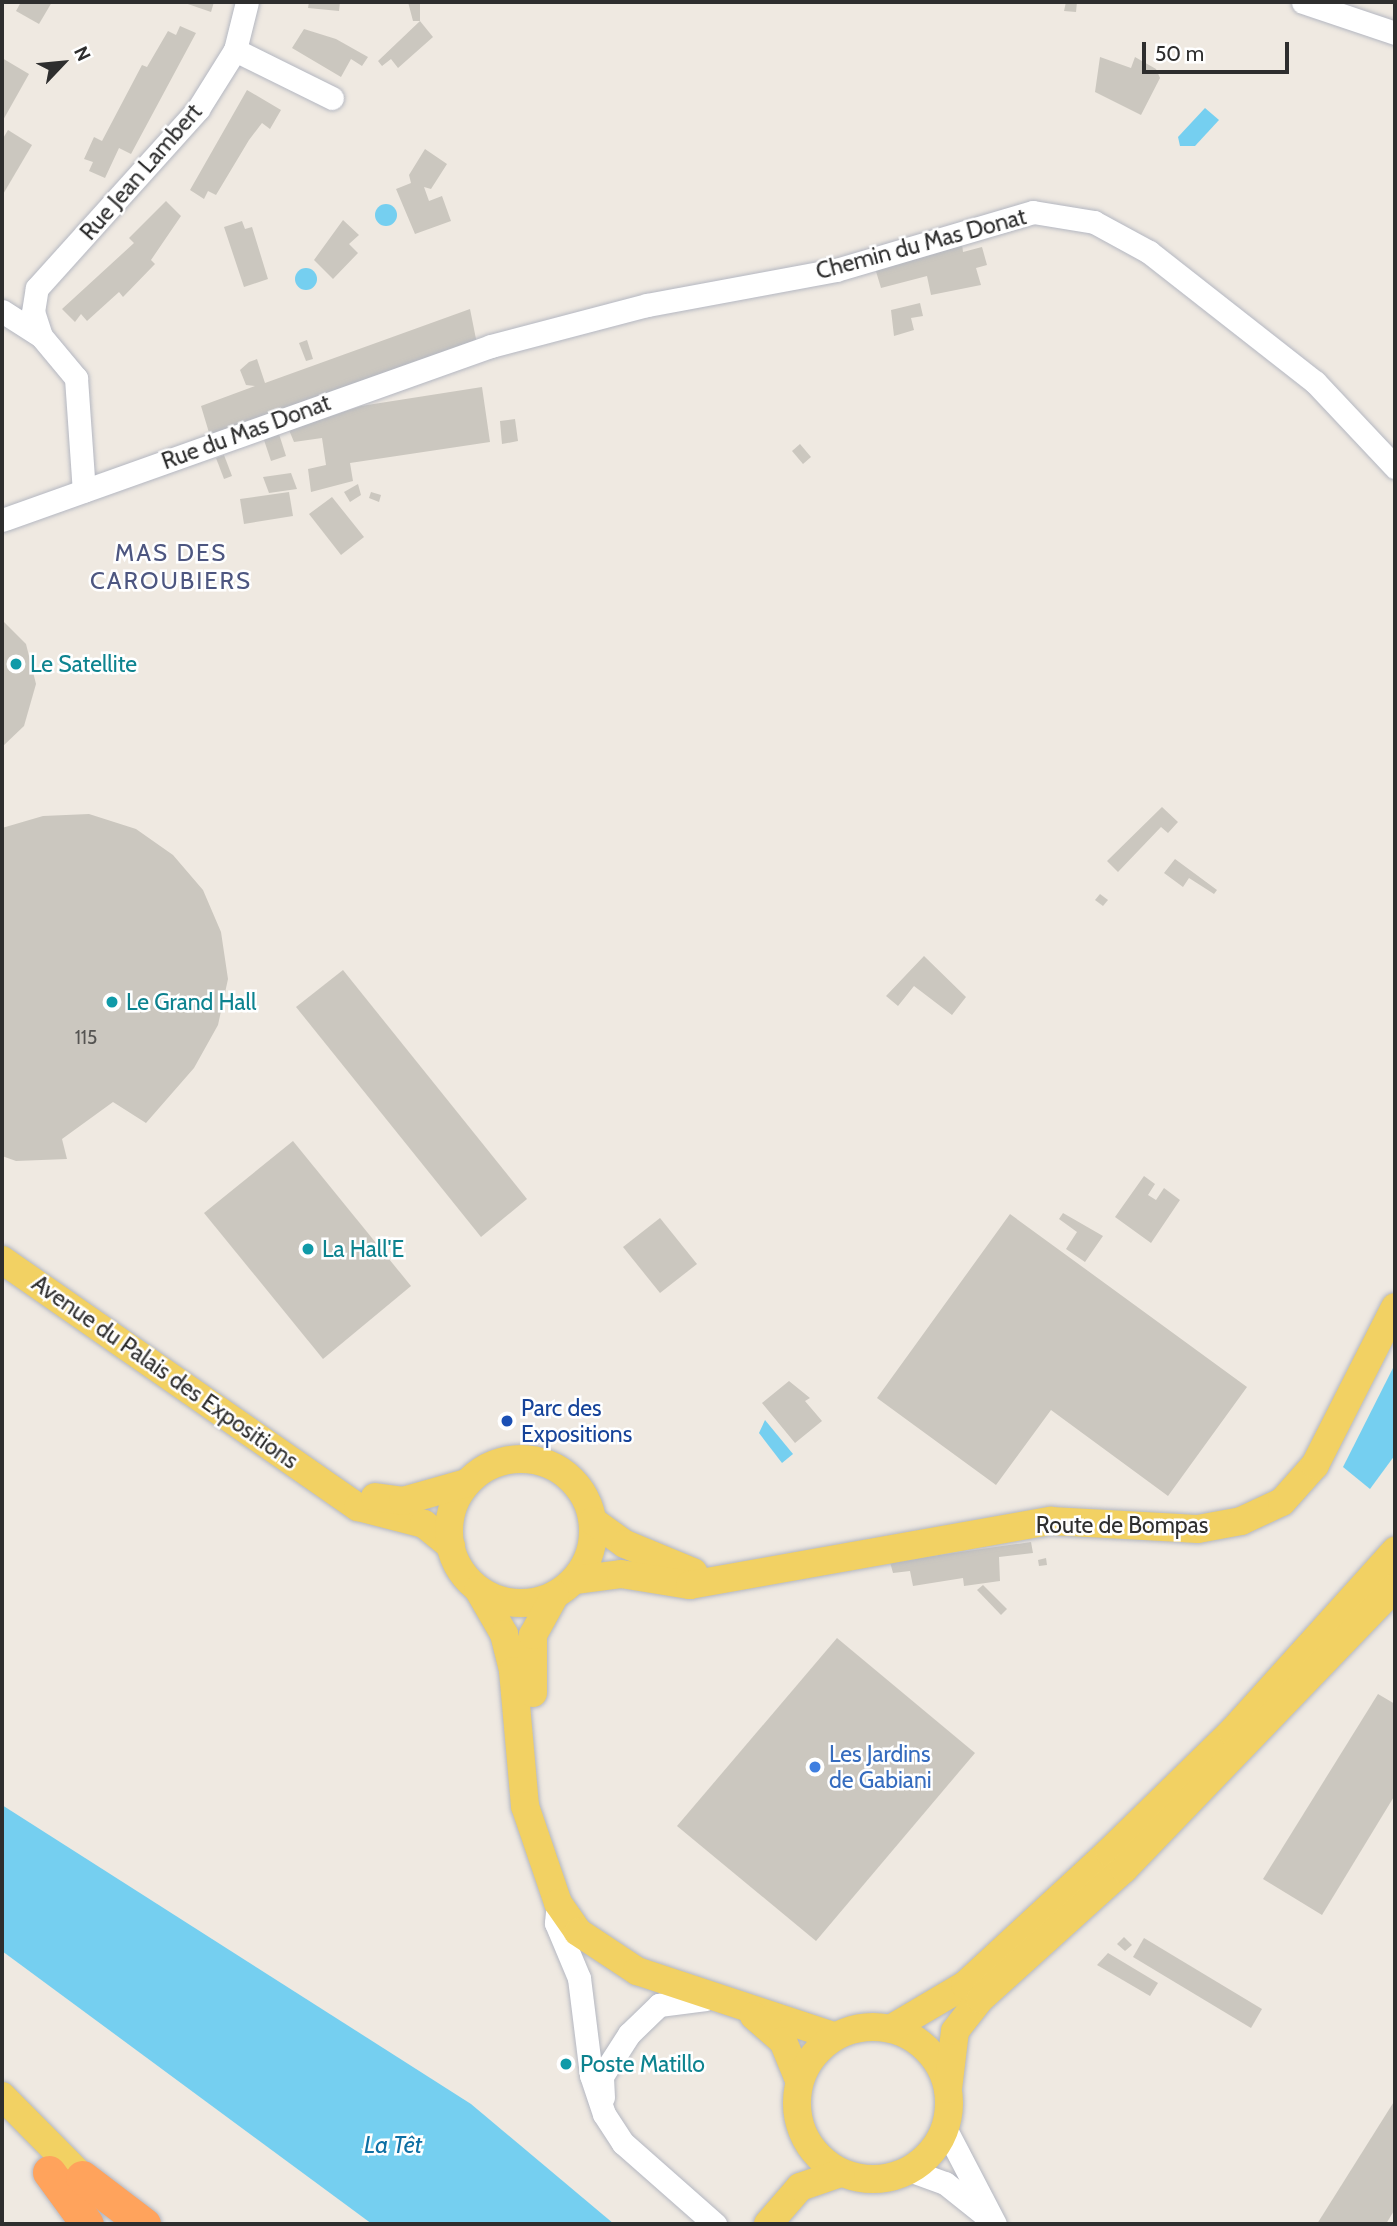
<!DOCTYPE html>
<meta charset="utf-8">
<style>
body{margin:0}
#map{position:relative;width:1397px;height:2226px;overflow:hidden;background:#efe9e1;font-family:Cabin,sans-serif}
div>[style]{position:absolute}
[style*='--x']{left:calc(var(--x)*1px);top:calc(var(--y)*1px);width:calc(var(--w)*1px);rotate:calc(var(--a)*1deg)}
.water>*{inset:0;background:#75cff0}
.round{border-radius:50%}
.building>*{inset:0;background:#cbc7bf}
.roads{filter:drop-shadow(0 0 2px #b4b7c1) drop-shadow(0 0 2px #b4b7c1)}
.minor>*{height:23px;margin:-11.5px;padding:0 11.5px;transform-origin:11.5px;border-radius:11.5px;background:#fff}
.major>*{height:28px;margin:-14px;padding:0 14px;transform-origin:14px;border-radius:14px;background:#f2d163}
.major>.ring{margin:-14px;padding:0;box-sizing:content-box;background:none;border:28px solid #f2d163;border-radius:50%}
.highway>*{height:33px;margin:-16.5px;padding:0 16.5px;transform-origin:16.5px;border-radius:16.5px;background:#ffa35c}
.dots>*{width:19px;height:19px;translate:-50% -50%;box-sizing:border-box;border:4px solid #fff;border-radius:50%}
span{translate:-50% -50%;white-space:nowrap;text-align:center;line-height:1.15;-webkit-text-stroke:5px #fff;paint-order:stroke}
.number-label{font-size:19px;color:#555452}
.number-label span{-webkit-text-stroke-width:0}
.street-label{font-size:23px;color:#2e2e2e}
.culture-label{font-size:23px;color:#0d838f}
.left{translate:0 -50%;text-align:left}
.transit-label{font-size:23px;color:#164399}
.shop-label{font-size:23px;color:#366cbe}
.neighbourhood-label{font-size:24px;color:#4d5680;letter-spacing:2px}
.water-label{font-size:24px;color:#0d6fa3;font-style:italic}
.frame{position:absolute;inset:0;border:4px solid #2e2e2e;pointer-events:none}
.north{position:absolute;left:28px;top:28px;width:70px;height:70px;-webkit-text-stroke:5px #fff;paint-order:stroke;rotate:64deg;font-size:19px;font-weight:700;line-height:28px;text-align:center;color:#2e2e2e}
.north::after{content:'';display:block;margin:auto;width:24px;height:32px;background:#2e2e2e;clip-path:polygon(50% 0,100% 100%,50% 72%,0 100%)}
.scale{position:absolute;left:1142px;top:42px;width:147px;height:32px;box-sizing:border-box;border:4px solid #2e2e2e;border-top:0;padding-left:9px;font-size:21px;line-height:24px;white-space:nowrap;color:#2e2e2e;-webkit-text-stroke:5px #fff;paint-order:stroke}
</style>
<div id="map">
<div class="water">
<div style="clip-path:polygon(1205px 108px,1219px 120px,1195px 146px,1180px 146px,1178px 137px)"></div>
<div class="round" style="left:375px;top:204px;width:22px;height:22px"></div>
<div class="round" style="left:295px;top:268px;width:22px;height:22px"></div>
<div style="clip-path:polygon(1395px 1364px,1395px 1455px,1370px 1489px,1343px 1467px)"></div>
<div style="clip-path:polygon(765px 1420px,793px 1454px,782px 1463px,759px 1433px)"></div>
<div style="clip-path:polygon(2px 1805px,471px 2104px,614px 2224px,372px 2224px,2px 1951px)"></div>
</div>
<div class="building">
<div style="clip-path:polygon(21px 2px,52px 2px,39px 24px,16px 11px)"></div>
<div style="clip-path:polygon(182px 2px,214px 2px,211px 12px)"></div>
<div style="clip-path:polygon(309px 2px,340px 2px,339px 11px,308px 8px)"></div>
<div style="clip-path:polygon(408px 2px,420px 2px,420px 21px,433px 37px,398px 68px,391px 59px,382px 66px,378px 61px,420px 21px,413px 21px)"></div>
<div style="clip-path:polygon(1066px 2px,1077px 2px,1076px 12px,1064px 11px)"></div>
<div style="clip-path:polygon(180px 26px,196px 33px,131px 154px,119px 148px,105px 178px,89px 171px,93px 162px,84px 159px,94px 137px,102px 141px,142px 65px,147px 67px,168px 31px,176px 35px)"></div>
<div style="clip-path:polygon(304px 29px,336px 39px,368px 57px,362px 66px,351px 59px,341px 77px,292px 48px)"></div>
<div style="clip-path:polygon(1100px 57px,1131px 68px,1135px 57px,1156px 69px,1160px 78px,1141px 115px,1095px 92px)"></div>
<div style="clip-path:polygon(2px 58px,29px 74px,2px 122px)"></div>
<div style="clip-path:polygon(247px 90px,281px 110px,270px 129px,262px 123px,249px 140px,216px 195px,208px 191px,204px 199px,190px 190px)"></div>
<div style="clip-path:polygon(8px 130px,32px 145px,2px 196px,2px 140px)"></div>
<div style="clip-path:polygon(425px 149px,447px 164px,431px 189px,424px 187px,429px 201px,442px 196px,451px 221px,415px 234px,396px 189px,411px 183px,409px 175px)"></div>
<div style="clip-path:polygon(166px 201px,181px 216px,151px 260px,155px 264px,123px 297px,119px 292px,87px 321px,81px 314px,75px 322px,62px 309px,134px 243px,129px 238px)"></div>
<div style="clip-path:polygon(343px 220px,359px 235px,349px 244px,358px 253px,333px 279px,314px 260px)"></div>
<div style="clip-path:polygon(242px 221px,245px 229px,252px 227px,268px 279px,244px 287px,224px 227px)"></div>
<div style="clip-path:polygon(962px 244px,963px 252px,982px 247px,987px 265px,976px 268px,981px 285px,931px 295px,927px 276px,881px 288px,875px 268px)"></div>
<div style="clip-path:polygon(920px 303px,923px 316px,911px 318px,914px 330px,894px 336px,891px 310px)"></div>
<div style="clip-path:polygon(470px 309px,477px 344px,210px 436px,201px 406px,255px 386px,246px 385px,240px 370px,249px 362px,257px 359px,265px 383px)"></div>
<div style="clip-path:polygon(307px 340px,313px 359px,306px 361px,299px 343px)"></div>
<div style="clip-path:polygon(482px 387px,490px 442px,350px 463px,353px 481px,311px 492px,308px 469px,326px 465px,322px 438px,294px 442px,289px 430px,361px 406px)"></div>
<div style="clip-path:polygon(515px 419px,518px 441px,502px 444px,500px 421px)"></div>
<div style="clip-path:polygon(279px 434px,286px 456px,271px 461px,264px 440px)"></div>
<div style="clip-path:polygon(800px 444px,811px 457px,803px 464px,792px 451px)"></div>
<div style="clip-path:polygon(224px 455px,232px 476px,224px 479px,216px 458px)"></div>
<div style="clip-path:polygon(291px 473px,297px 489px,269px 493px,263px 477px)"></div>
<div style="clip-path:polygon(358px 484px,361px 495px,350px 502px,344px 492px)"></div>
<div style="clip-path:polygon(289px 492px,293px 516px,244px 524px,240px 499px)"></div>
<div style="clip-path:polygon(371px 492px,381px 495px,379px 502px,369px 498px)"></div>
<div style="clip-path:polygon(332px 497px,364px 537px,341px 555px,309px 514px)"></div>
<div style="clip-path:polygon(2px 620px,26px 644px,36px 684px,24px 726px,2px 747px)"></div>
<div style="clip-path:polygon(1162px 807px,1178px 822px,1168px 833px,1161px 827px,1118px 872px,1107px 861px)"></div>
<div style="clip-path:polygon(89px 814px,136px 829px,173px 855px,203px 890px,221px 932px,228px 979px,218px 1025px,194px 1068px,146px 1123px,113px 1102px,62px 1139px,67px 1159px,16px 1161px,2px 1156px,2px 828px,43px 816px)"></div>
<div style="clip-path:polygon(1175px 859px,1217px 890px,1214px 894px,1189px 878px,1183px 887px,1164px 873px)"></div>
<div style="clip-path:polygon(1100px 894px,1108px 900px,1103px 906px,1095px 900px)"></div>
<div style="clip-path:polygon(924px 956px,966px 997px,952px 1015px,914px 986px,898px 1006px,886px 996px)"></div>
<div style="clip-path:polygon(343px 970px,527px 1199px,481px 1237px,296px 1007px)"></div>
<div style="clip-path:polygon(293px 1141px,411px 1286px,323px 1359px,204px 1213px)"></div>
<div style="clip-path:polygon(1144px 1176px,1155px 1184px,1148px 1195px,1156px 1200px,1164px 1188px,1180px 1200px,1151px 1243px,1115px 1217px)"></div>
<div style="clip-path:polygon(1063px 1213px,1103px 1236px,1085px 1262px,1066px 1249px,1077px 1232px,1059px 1219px)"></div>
<div style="clip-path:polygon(1010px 1214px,1247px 1387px,1168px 1496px,1051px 1410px,996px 1485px,877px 1398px)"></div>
<div style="clip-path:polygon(660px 1218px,697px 1264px,660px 1293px,623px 1247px)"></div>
<div style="clip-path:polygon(789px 1381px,810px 1398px,805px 1401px,822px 1421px,795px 1443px,762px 1403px)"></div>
<div style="clip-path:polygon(1031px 1542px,1033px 1553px,999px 1557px,1000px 1581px,964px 1586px,963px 1578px,913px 1586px,910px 1571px,893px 1573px,890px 1562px)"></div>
<div style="clip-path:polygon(1046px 1558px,1047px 1565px,1039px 1566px,1038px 1560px)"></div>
<div style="clip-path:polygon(983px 1585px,1007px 1609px,1001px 1615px,977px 1590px)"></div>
<div style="clip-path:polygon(837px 1638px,975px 1753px,816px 1941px,677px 1826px)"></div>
<div style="clip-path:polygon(1378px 1694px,1395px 1704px,1395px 1795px,1322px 1915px,1263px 1879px)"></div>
<div style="clip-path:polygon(1124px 1937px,1132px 1945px,1125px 1951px,1117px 1944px)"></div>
<div style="clip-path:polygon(1144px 1938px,1262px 2009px,1251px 2028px,1133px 1957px)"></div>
<div style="clip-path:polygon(1108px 1953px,1158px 1983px,1150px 1996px,1097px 1965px)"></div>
<div style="clip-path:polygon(563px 2058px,568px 2058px,569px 2069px,564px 2070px)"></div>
<div style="clip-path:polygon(1395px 2100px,1395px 2209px,1386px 2224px,1317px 2224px)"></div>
</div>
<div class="roads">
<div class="minor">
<div style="--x:1303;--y:2;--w:97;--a:18.6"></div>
<div style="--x:235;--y:50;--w:108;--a:26.3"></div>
<div style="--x:2;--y:311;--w:46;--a:32.7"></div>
<div style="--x:41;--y:336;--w:55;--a:50.2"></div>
<div style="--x:76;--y:378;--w:113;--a:86"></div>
<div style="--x:41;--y:336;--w:25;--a:-108"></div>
<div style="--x:33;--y:312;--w:24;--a:-81"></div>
<div style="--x:37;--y:288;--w:241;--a:-48"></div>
<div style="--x:198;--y:109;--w:70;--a:-57.9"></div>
<div style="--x:235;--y:50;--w:49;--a:-76"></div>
<div style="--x:2;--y:520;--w:519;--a:-19.59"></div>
<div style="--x:491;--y:346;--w:161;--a:-14.7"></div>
<div style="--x:647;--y:305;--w:192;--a:-10.5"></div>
<div style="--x:836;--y:270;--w:205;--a:-16.4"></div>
<div style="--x:1033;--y:212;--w:62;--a:9.3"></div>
<div style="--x:1094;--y:222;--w:63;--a:28.6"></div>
<div style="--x:1149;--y:252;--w:211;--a:38.1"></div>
<div style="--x:1315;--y:382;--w:117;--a:46.7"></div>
<div style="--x:558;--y:1903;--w:20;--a:96"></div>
<div style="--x:556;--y:1923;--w:60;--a:67.3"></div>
<div style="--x:579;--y:1978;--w:98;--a:82.9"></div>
<div style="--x:591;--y:2075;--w:41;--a:71.6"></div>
<div style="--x:604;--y:2114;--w:35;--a:57"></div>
<div style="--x:623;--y:2143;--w:123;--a:41.4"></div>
<div style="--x:603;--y:2097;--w:21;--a:-93"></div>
<div style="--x:602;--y:2076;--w:50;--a:-57.3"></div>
<div style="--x:629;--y:2034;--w:42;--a:-44"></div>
<div style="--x:659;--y:2005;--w:47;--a:-7.3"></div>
<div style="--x:945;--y:2128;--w:108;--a:62.5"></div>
<div style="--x:909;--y:2170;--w:38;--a:20"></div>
<div style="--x:945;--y:2183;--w:50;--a:38.5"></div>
</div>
<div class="major">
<div style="--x:2;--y:1260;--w:433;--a:34.8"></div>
<div style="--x:358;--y:1507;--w:68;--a:14.4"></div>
<div style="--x:424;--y:1524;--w:35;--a:39"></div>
<div class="ring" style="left:449px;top:1459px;width:116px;height:116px"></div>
<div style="--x:375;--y:1497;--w:28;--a:8"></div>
<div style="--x:403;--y:1501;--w:66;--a:-15.9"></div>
<div style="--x:593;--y:1521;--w:39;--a:36"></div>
<div style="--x:625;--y:1544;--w:74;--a:22.4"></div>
<div style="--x:575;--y:1580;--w:46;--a:-7.4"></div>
<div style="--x:621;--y:1574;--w:70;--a:9.1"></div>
<div style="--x:690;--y:1585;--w:367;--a:-10.1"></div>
<div style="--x:1051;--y:1521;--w:147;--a:3.1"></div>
<div style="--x:1198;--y:1529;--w:44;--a:-10.5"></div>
<div style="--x:1241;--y:1521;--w:45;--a:-24.9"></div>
<div style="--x:1282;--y:1502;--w:50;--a:-48.3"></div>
<div style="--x:1315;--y:1465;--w:177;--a:-63.1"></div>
<div style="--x:478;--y:1589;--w:52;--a:60"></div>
<div style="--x:504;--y:1634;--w:38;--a:76"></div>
<div style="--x:513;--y:1671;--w:136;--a:84.9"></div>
<div style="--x:525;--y:1806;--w:102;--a:71.2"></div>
<div style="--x:558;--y:1903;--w:35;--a:55"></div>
<div style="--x:578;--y:1932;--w:71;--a:33.5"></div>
<div style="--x:637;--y:1971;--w:207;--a:18.3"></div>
<div style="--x:533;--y:1693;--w:58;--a:-90"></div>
<div style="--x:533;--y:1635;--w:46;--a:-61.2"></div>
<div style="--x:754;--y:2016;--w:38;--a:41"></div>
<div style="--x:783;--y:2041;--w:42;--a:67.7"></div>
<div class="ring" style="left:797px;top:2027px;width:124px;height:124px"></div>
<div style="--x:892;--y:2028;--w:85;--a:-30.5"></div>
<div style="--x:965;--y:1985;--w:196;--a:-42.7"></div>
<div style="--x:1109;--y:1852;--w:172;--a:-44.3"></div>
<div style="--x:1232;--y:1732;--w:244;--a:-48"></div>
<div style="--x:948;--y:2089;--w:58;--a:-83.1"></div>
<div style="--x:955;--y:2031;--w:41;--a:-52"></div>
<div style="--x:980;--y:1999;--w:194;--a:-42.1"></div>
<div style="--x:1124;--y:1869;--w:391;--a:-46.1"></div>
<div style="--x:2;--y:2096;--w:135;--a:45.3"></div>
<div style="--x:768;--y:2224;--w:49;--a:-49.1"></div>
<div style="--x:800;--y:2187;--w:43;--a:-18.9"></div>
</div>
<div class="highway">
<div style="--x:49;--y:2172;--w:64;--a:53.8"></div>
<div style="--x:82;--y:2177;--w:78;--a:37.2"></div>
</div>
</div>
<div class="dots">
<div style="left:16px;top:664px;background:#0f9aa8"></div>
<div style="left:112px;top:1002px;background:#0f9aa8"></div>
<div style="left:308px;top:1249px;background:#0f9aa8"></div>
<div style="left:507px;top:1421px;background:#1a4fb4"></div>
<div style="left:815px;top:1767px;background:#3f7fe0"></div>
<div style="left:566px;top:2064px;background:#0f9aa8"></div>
</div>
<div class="number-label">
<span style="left:86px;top:1038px">115</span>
</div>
<div class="street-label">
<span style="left:141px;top:172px;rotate:-49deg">Rue Jean Lambert</span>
<span style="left:921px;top:244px;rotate:-15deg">Chemin du Mas Donat</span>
<span style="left:246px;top:432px;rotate:-20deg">Rue du Mas Donat</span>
<span style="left:165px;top:1372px;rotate:35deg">Avenue du Palais des Expositions</span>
<span style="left:1122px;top:1525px">Route de Bompas</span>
</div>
<div class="culture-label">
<span class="left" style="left:30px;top:664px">Le Satellite</span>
<span class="left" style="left:126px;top:1002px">Le Grand Hall</span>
<span class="left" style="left:322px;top:1249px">La Hall'E</span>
<span class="left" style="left:580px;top:2064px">Poste Matillo</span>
</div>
<div class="transit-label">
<span class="left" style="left:521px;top:1421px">Parc des<br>Expositions</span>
</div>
<div class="shop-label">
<span class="left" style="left:829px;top:1767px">Les Jardins<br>de Gabiani</span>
</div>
<div class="neighbourhood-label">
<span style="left:171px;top:567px">MAS DES<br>CAROUBIERS</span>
</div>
<div class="water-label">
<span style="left:393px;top:2145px">La Têt</span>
</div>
<div class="frame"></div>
<div class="north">N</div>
<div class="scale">50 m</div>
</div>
